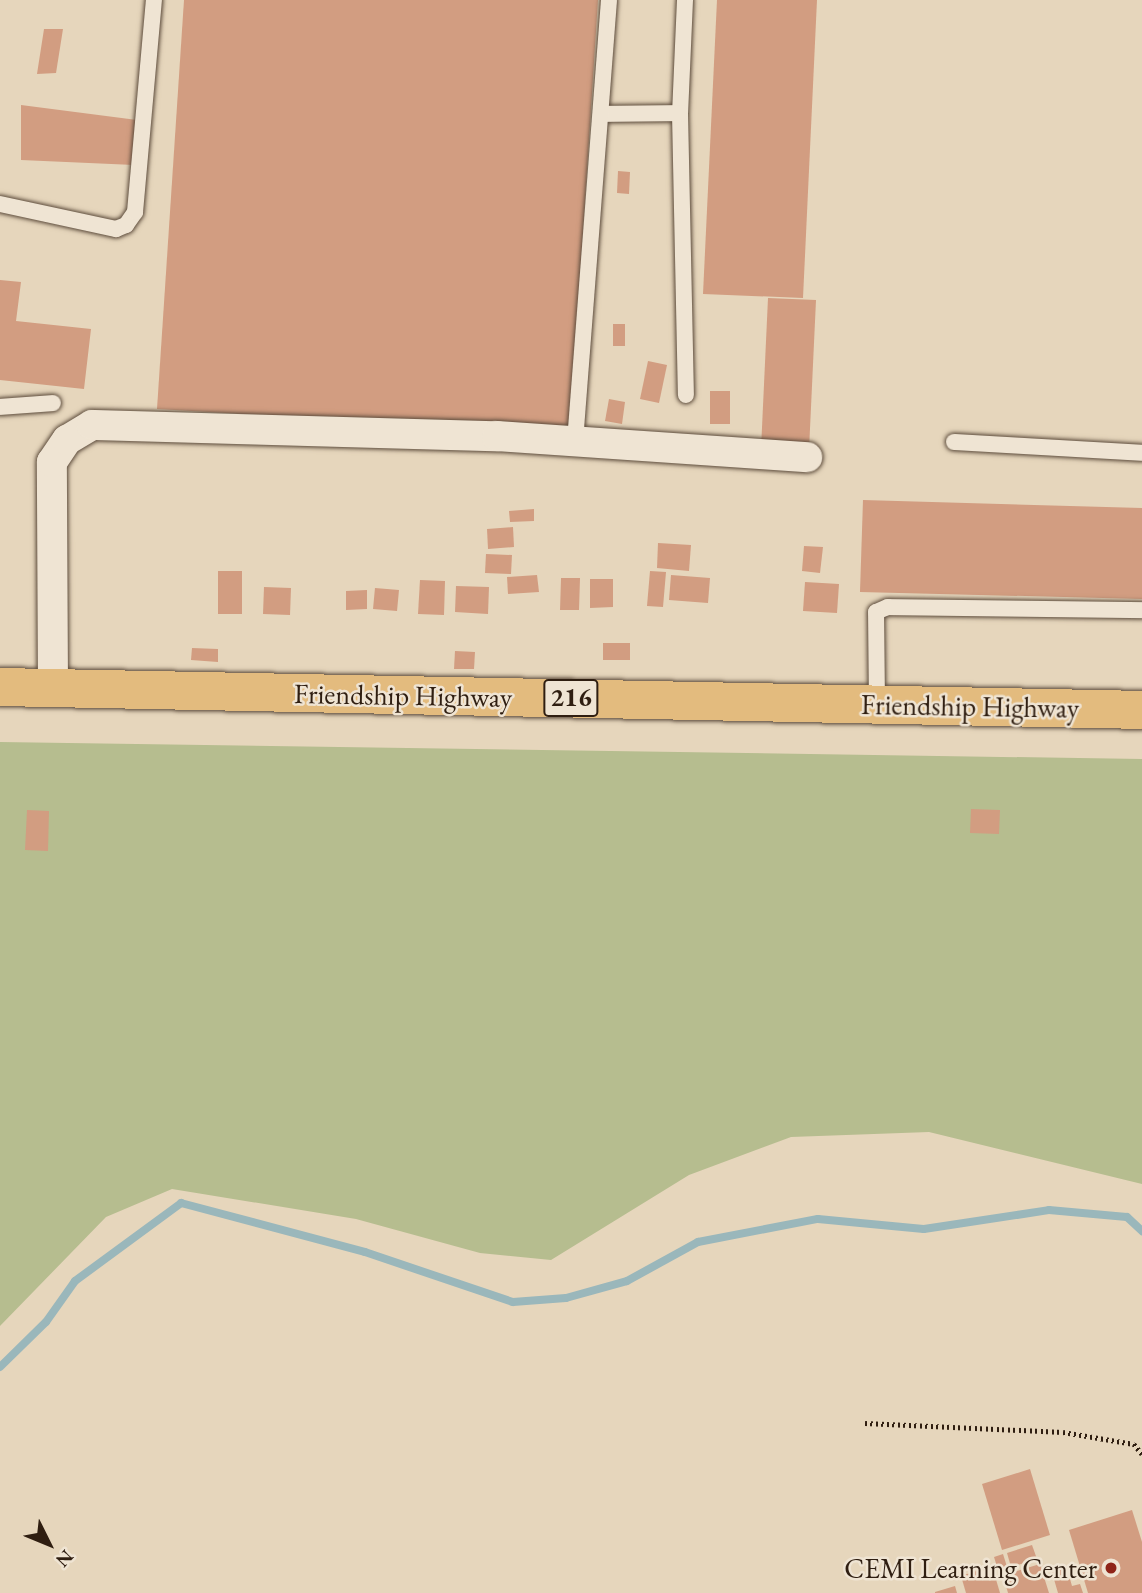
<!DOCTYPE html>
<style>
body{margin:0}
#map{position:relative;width:1142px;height:1593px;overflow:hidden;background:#e6d6bc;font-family:"EB Garamond",serif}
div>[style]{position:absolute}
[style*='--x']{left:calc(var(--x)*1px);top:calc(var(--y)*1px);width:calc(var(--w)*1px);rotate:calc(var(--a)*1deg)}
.green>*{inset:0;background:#b6bd8f}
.stream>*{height:8px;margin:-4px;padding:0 4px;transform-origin:4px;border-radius:4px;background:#9ab7bb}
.building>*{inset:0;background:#d29d81}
.path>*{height:4.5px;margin-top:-2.25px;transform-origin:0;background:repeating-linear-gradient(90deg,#2f1e11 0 2px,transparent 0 5.5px)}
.roads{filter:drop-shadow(0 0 2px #5d4c3c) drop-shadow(0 0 2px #5d4c3c)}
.lane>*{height:16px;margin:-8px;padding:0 8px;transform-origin:8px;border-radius:8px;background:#efe4d3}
.street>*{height:30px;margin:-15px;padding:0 15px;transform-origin:15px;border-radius:15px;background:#efe4d3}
.primary>*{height:38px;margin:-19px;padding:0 19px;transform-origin:19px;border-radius:19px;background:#e3bb7e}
.dots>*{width:19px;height:19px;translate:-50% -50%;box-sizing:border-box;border:4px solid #efe4d3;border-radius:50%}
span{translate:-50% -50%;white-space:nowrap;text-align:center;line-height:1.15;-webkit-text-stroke:5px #efe4d3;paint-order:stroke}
.shield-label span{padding:2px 5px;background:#efe4d3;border:2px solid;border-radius:5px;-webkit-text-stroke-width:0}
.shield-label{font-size:26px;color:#2f1e11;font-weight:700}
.street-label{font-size:28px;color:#2f1e11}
.poi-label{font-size:28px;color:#2f1e11}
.right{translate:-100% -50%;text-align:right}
.north{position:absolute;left:14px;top:1509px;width:70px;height:70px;-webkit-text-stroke:5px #efe4d3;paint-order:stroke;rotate:133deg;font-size:19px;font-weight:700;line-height:28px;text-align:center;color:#2f1e11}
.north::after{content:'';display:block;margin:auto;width:24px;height:32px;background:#2f1e11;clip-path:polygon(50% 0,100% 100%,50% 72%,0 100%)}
</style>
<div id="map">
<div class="green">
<div style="clip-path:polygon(0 742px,1142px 759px,1142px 1184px,929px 1132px,791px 1137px,689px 1175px,551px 1260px,480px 1253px,356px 1219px,172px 1189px,106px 1217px,0 1326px)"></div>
</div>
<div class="stream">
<div style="--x:0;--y:1367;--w:64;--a:-44.4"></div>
<div style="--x:46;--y:1322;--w:50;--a:-54.7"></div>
<div style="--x:75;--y:1281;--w:132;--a:-36.3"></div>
<div style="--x:181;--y:1203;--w:190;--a:14.9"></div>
<div style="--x:365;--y:1252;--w:156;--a:18.7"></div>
<div style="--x:513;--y:1302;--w:53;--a:-4.3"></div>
<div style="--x:566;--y:1298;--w:63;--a:-15.6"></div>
<div style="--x:627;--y:1281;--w:81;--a:-28.8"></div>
<div style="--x:698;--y:1242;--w:122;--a:-10.9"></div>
<div style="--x:818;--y:1219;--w:106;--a:5.4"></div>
<div style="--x:924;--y:1229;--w:126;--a:-8.6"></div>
<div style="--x:1049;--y:1210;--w:78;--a:5.1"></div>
<div style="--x:1127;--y:1217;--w:21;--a:43"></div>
</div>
<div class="building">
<div style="clip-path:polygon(184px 0,598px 0,570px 433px,157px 409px)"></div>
<div style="clip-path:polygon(717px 0,817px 0,803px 298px,703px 294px)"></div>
<div style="clip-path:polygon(44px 29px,63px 29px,56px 73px,37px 74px)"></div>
<div style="clip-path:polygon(21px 105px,137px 120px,134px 165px,21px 160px)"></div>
<div style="clip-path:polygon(618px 171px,630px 172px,629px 194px,617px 193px)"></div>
<div style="clip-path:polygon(0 280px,21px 282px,16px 321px,91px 329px,84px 389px,0 380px)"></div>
<div style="clip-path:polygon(768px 298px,816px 300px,809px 450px,761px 449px)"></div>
<div style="clip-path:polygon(613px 324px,625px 324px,625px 346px,613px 346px)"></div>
<div style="clip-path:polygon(648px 361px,667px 365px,659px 403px,640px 399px)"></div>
<div style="clip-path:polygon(710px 391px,730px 391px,730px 424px,710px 424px)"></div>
<div style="clip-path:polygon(609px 399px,625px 402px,622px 424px,605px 421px)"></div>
<div style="clip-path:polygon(863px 500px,1142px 508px,1142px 599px,860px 592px)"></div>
<div style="clip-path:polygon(534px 509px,534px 521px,510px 522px,509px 511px)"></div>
<div style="clip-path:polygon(513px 527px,514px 547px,488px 549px,487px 529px)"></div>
<div style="clip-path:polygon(658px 543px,691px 545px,689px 571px,657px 568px)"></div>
<div style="clip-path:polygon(804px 546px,823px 547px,820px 573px,802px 571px)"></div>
<div style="clip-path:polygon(486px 554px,512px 555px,511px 574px,485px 573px)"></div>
<div style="clip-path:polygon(218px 571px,242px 571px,242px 614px,218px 614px)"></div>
<div style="clip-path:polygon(650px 571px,666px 572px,663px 607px,647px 606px)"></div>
<div style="clip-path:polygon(537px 575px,539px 592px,508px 594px,507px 577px)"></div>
<div style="clip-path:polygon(671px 575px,710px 578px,708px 603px,669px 600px)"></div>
<div style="clip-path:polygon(561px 578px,580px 578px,579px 610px,560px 610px)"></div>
<div style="clip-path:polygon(590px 579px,613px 579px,613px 607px,590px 608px)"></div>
<div style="clip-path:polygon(420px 580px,445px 581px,444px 615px,418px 614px)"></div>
<div style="clip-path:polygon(805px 582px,839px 584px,837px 613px,803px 611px)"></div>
<div style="clip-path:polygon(456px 586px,489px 587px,488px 614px,455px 612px)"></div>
<div style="clip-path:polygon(264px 587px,291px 588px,290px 615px,263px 614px)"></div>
<div style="clip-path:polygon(375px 588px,399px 590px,397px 611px,373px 609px)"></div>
<div style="clip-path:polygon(367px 590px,367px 609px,346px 610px,346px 591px)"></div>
<div style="clip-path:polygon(603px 643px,630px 643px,630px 660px,603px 660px)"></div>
<div style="clip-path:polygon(192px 648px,218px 649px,218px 662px,191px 660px)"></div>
<div style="clip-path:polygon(455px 651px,475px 652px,474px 669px,454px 669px)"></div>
<div style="clip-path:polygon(971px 809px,1000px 810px,999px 834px,970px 833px)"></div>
<div style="clip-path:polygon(27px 810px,49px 811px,48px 851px,25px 850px)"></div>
<div style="clip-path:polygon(1030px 1469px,1050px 1535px,1002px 1550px,982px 1484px)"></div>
<div style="clip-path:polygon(1132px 1510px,1142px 1542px,1142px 1593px,1088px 1593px,1069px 1530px)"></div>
<div style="clip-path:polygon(1032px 1545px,1037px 1559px,1011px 1567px,1007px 1553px)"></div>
<div style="clip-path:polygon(1003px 1554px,1008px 1570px,999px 1573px,994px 1557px)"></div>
<div style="clip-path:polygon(1040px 1564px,1049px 1593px,1008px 1593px,1003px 1575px)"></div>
<div style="clip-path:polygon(1066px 1565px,1072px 1586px,1080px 1584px,1083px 1593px,1058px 1593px,1051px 1569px)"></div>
<div style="clip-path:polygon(992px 1566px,1000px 1593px,966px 1593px,961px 1576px)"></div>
<div style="clip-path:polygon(955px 1586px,957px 1593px,935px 1593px,935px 1592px)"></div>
</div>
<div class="path">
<div style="--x:865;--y:1423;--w:198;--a:2.6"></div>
<div style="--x:1063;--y:1432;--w:72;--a:9.6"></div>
<div style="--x:1134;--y:1444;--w:13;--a:51"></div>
</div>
<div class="roads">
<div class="lane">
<div style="--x:685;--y:0;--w:113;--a:92.5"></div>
<div style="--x:680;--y:113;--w:282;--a:88.8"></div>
<div style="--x:601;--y:114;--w:79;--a:-0.7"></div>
<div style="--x:0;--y:204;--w:119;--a:12.2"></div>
<div style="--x:116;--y:229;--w:11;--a:-22"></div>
<div style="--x:126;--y:225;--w:16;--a:-55"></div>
<div style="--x:135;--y:212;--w:213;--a:-84.9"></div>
<div style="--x:0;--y:407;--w:53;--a:-4.3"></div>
<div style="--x:575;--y:442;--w:443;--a:-85.6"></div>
<div style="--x:954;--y:442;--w:188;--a:3.3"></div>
<div style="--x:877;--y:704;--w:92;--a:-90.6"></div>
<div style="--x:876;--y:612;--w:13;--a:-23"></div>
<div style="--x:888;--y:607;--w:254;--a:0.7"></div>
</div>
<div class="street">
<div style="--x:53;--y:686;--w:224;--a:-90.3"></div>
<div style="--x:52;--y:462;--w:27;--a:-56"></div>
<div style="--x:67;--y:440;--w:29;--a:-31"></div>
<div style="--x:92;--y:425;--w:405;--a:1.6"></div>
<div style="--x:497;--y:436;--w:311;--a:3.9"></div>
</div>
<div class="primary">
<div style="--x:0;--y:687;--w:1142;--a:1.15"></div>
</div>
</div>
<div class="dots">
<div style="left:1111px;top:1568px;background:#8f2418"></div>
</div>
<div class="shield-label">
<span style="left:571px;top:698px">216</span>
</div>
<div class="street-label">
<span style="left:403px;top:695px;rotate:1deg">Friendship Highway</span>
<span style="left:970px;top:706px;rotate:1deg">Friendship Highway</span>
</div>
<div class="poi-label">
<span class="right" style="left:1097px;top:1568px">CEMI Learning Center</span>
</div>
<div class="north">N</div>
</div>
